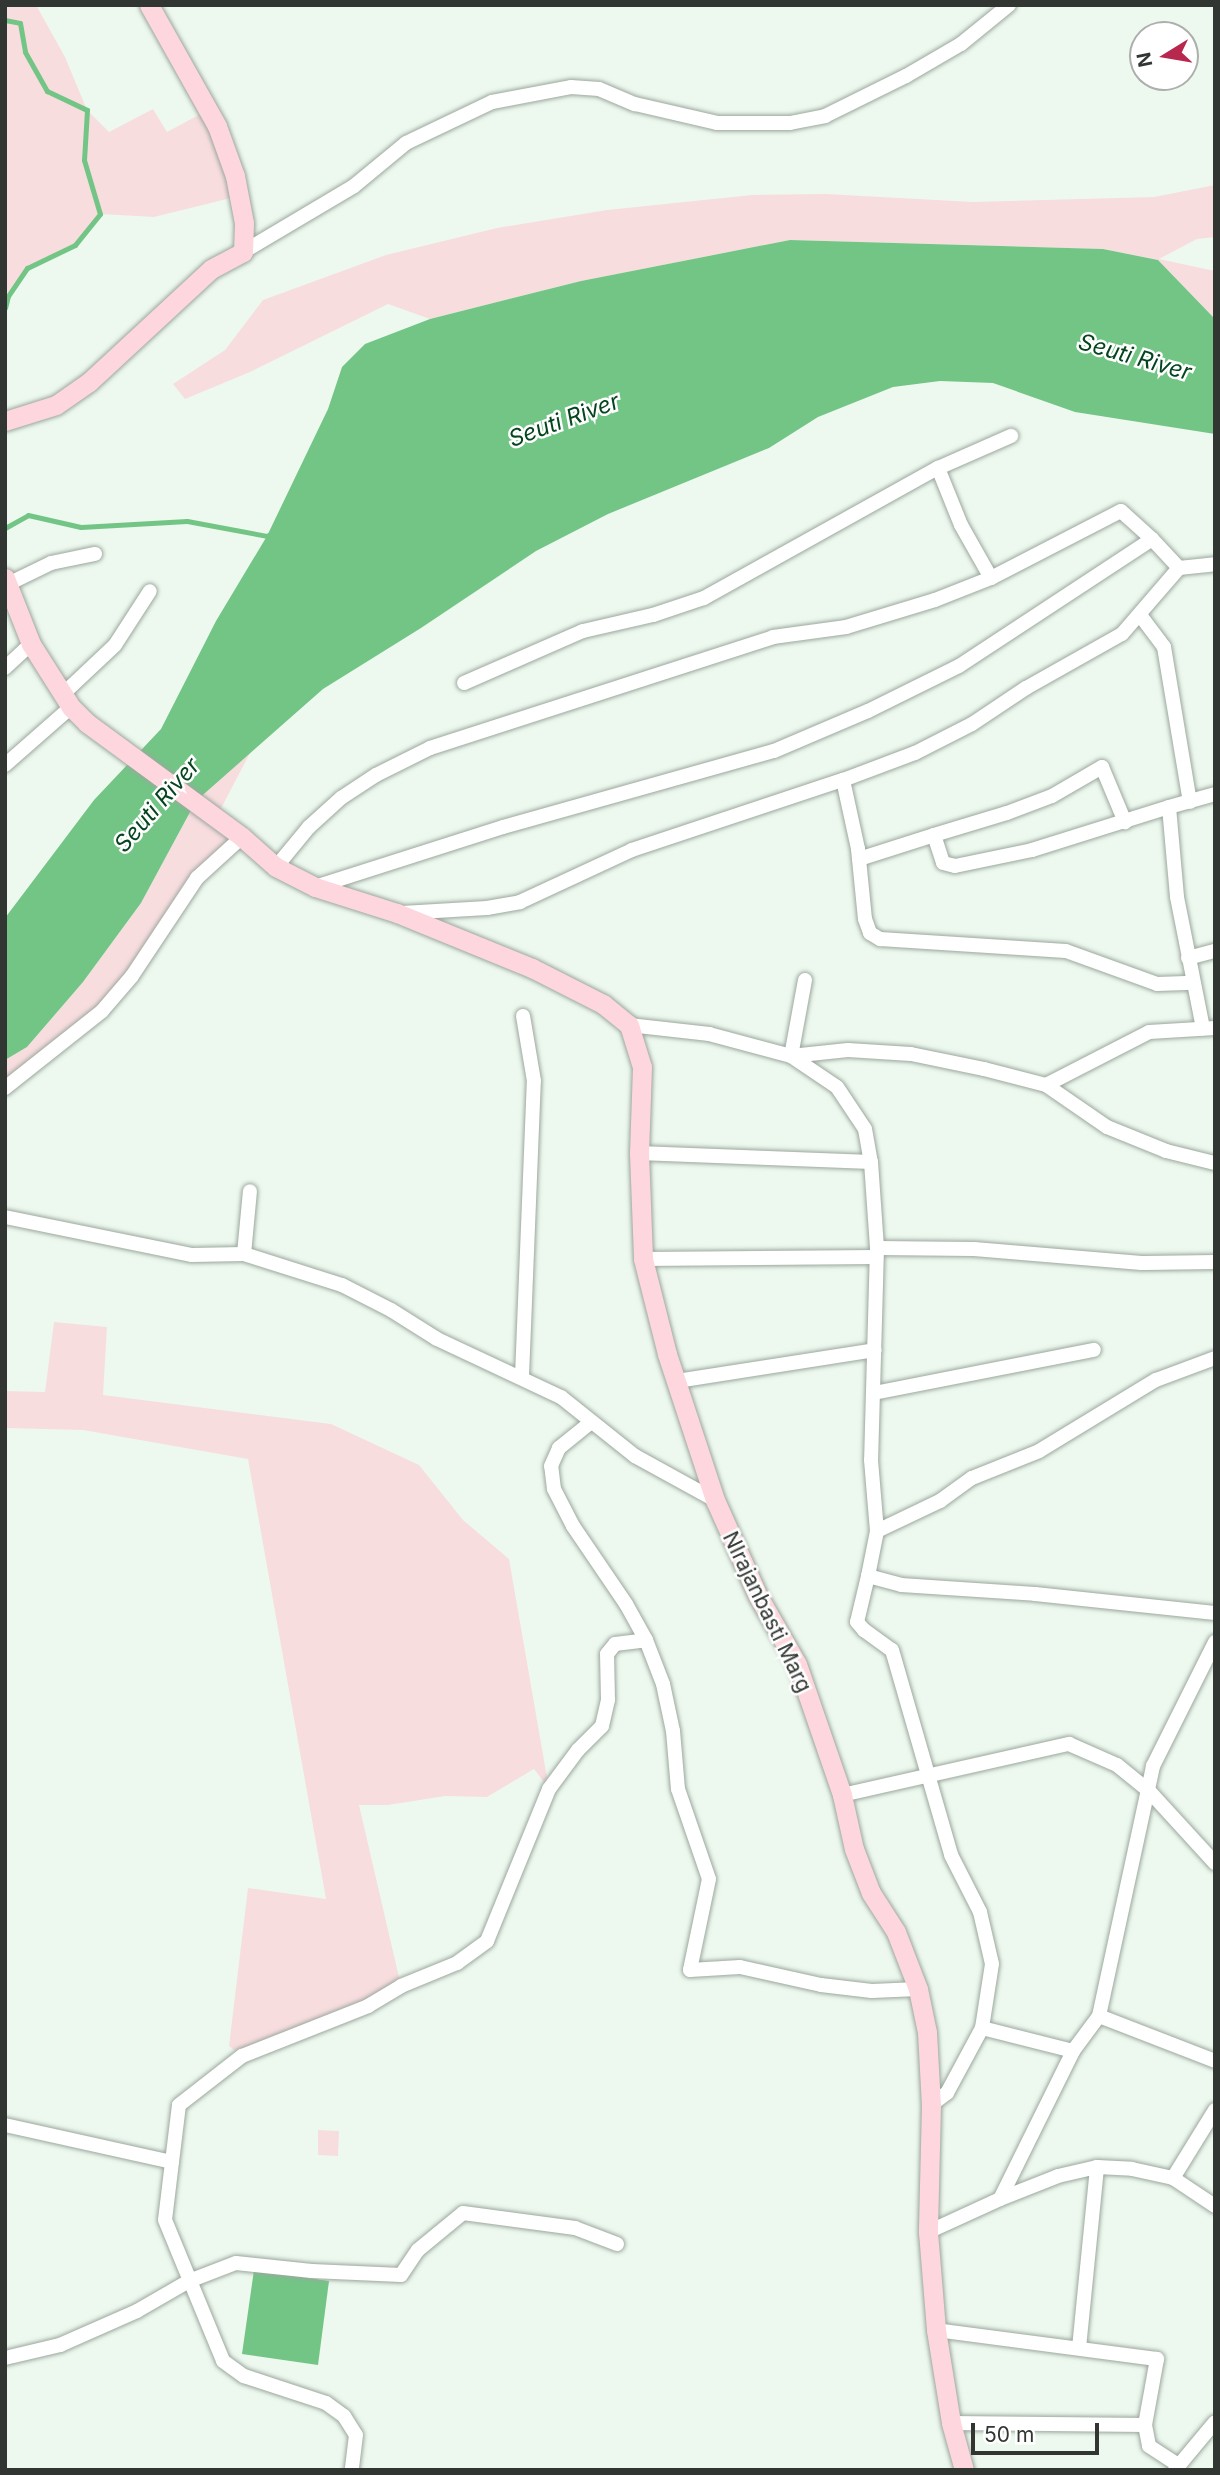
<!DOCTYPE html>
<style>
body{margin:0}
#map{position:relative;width:1220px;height:2475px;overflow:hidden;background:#edf9ef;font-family:Inter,sans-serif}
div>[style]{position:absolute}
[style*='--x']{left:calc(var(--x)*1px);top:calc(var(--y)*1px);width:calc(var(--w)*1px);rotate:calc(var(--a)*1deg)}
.green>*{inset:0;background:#f8dddf}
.water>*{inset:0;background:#73c586}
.stream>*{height:5px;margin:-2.5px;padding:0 2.5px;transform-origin:2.5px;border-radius:2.5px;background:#73c586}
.roads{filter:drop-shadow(0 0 2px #9ca79e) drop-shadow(0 0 2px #9ca79e)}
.street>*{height:14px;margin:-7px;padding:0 7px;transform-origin:7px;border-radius:7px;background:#fff}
.secondary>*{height:19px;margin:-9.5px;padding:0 9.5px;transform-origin:9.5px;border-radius:9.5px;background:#fed7de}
span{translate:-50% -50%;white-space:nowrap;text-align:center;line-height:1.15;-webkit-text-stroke:5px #fff;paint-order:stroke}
.street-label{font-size:21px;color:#313632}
.water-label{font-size:23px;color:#04451d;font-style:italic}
.frame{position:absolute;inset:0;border:7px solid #313632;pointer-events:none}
.north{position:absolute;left:1129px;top:21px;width:70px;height:70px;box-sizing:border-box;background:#fff;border:2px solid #adafad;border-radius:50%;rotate:259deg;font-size:19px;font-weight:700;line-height:28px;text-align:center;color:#313632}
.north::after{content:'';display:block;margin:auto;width:24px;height:32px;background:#b8274e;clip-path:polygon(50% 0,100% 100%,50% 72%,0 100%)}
.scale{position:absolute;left:971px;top:2423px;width:128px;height:32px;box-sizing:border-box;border:4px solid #313632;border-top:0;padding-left:9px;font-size:21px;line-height:24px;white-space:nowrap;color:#313632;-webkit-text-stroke:5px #fff;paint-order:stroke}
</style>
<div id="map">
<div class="green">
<div style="clip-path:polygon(5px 5px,36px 5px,65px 57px,87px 110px,109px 132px,153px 109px,167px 132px,208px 110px,239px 196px,154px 217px,100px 214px,75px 245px,27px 268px,5px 298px)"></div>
<div style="clip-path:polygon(1215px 185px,1215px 237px,1197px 239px,1159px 259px,1215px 271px,1215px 319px,1158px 260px,1103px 249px,790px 240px,581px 281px,430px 319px,388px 304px,250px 372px,185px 399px,173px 384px,225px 350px,263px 300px,386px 255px,497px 228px,607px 210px,752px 195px,826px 194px,973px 202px,1154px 197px)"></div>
<div style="clip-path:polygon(250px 753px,216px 818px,242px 837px,197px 878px,132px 976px,5px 1088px,5px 1060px,27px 1047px,83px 982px,141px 903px,196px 801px)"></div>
<div style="clip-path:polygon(54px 1322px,107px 1327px,103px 1395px,331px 1424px,419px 1465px,463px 1520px,509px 1559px,549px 1789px,534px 1769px,487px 1797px,445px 1796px,388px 1805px,359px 1805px,401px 1986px,242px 2056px,229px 2046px,248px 1888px,326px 1899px,248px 1459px,83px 1430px,5px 1428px,5px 1391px,45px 1392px)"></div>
<div style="clip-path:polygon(318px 2130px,339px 2131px,338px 2156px,318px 2155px)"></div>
</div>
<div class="water">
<div style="clip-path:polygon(790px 240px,1103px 249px,1158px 260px,1215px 319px,1215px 434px,1075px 412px,993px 383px,940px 381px,893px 387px,818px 417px,769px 448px,608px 514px,536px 551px,421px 628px,323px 689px,196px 801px,141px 903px,83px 982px,27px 1047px,5px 1060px,5px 918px,94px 800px,161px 729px,216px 621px,267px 536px,328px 409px,342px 367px,365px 344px,430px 319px,581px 281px)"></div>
<div style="clip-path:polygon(254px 2270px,329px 2281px,318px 2365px,242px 2354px)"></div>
</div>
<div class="stream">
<div style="--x:5;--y:20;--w:15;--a:11"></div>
<div style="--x:20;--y:23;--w:29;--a:80"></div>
<div style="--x:25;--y:52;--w:45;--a:60.6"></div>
<div style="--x:47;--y:91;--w:44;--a:25.4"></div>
<div style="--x:87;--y:110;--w:50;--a:93.4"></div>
<div style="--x:84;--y:160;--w:56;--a:73.5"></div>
<div style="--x:100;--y:214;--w:40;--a:129"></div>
<div style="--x:75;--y:245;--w:53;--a:154.4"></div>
<div style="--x:27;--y:268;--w:34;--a:124"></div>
<div style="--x:8;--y:296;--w:12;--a:104"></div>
<div style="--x:5;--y:528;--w:26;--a:-29"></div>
<div style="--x:28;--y:515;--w:54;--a:12.8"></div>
<div style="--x:81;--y:527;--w:106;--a:-3.2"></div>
<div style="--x:187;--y:521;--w:81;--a:10.6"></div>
<div style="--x:267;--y:536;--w:6;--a:-31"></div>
</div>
<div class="roads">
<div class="street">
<div style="--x:243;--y:252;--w:129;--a:-30.7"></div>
<div style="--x:354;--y:186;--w:67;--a:-39.6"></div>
<div style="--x:406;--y:143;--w:95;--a:-25.5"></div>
<div style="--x:492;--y:102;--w:80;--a:-10.8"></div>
<div style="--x:571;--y:87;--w:28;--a:4"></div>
<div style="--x:599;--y:89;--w:39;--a:23"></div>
<div style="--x:635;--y:104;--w:84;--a:13"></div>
<div style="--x:717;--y:123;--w:73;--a:0"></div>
<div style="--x:790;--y:123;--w:36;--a:-11"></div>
<div style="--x:825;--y:116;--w:90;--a:-26.3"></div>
<div style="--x:906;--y:76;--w:64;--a:-30.2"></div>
<div style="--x:961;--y:44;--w:62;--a:-39.1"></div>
<div style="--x:938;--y:468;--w:61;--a:68"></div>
<div style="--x:961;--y:525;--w:61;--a:60.5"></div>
<div style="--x:8;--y:584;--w:48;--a:-26"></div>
<div style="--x:51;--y:563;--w:45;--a:-11.6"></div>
<div style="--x:1140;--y:615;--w:40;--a:53"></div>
<div style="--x:1164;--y:647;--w:157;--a:80.5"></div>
<div style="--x:5;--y:668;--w:35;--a:-43"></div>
<div style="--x:464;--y:683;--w:130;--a:-23.6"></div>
<div style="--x:583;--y:631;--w:72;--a:-12.9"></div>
<div style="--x:653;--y:615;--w:54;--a:-18.4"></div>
<div style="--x:704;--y:598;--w:268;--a:-29.1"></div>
<div style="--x:938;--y:468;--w:80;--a:-23.7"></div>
<div style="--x:63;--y:694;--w:71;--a:-43.3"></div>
<div style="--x:115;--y:645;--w:64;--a:-57.1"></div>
<div style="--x:5;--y:765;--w:88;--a:-41.3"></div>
<div style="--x:843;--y:780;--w:71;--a:77.7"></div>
<div style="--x:858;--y:849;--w:70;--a:84.3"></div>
<div style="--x:865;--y:919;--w:15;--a:70"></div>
<div style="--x:870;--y:933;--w:12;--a:31"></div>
<div style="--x:880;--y:939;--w:186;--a:3.7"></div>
<div style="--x:1066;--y:951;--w:97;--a:19.9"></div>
<div style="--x:1157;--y:984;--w:36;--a:-2"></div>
<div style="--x:1169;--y:807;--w:48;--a:-15.8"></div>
<div style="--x:934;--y:835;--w:76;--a:-16.8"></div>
<div style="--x:1007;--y:813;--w:48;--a:-20.7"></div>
<div style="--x:1052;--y:796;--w:58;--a:-30.1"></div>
<div style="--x:1102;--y:767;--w:60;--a:67.3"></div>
<div style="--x:859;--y:859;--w:79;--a:-17.7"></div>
<div style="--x:934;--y:835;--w:29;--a:72"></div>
<div style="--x:943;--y:863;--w:12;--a:14"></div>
<div style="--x:955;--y:866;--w:79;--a:-11.7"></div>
<div style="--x:1032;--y:850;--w:144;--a:-17.4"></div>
<div style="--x:1169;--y:807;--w:90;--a:84.9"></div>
<div style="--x:1177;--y:897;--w:134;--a:78.8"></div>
<div style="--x:276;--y:867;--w:52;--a:-50.5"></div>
<div style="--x:309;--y:827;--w:43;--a:-42.2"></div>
<div style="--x:341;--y:798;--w:42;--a:-33.3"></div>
<div style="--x:376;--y:775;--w:60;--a:-26.6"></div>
<div style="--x:430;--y:748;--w:361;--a:-17.9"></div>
<div style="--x:773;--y:637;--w:74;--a:-7.8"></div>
<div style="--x:846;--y:627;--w:93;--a:-16.9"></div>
<div style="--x:935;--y:600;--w:60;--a:-21.4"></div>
<div style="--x:991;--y:578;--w:146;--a:-27.3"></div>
<div style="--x:1121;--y:511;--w:42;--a:42.1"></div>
<div style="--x:315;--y:887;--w:197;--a:-17.7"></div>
<div style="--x:503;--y:827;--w:281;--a:-15.7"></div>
<div style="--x:774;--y:751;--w:102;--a:-23.1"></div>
<div style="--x:868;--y:711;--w:102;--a:-26.3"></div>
<div style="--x:959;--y:666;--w:231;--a:-33.3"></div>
<div style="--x:1152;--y:539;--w:40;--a:47"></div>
<div style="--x:402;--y:913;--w:85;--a:-3.4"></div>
<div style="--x:487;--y:908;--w:34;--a:-10"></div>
<div style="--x:520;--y:902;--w:123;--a:-24.9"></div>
<div style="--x:632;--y:850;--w:222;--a:-18.4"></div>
<div style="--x:843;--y:780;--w:77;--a:-20.6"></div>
<div style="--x:915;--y:753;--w:64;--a:-27"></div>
<div style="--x:972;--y:724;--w:65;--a:-33.7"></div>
<div style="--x:1026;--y:688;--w:110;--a:-29.4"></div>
<div style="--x:1122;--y:634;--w:87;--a:-49.2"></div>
<div style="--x:1179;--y:568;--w:36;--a:-6"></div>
<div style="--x:1188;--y:958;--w:28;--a:-15"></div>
<div style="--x:805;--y:980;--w:77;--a:100.4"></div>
<div style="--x:791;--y:1056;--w:57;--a:-6"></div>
<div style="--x:848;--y:1050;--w:63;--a:3.6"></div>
<div style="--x:911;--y:1054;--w:75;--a:11.6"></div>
<div style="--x:984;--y:1069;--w:64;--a:14.5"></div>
<div style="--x:1046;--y:1085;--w:74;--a:34.5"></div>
<div style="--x:1107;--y:1127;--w:64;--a:22.1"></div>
<div style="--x:1166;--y:1151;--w:50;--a:13.8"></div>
<div style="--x:629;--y:1025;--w:81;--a:6.4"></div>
<div style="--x:709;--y:1034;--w:85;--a:15"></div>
<div style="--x:791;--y:1056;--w:55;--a:34"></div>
<div style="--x:837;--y:1087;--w:50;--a:56.3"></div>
<div style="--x:865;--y:1129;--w:34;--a:80"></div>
<div style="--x:871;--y:1162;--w:86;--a:86"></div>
<div style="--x:877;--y:1248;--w:212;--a:91.6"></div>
<div style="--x:871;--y:1460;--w:71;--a:85.2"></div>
<div style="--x:877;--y:1531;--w:46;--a:101.3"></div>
<div style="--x:868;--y:1576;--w:34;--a:15"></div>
<div style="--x:901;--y:1585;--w:134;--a:3.8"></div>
<div style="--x:1035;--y:1594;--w:181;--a:6"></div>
<div style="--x:1046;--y:1085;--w:116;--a:-27.2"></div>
<div style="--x:1149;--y:1032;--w:66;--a:-3.5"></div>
<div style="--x:5;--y:1088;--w:124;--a:-38.4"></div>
<div style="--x:102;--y:1011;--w:46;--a:-49.4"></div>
<div style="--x:132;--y:976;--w:118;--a:-56.4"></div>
<div style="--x:197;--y:878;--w:61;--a:-42.3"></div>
<div style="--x:639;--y:1153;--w:232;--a:2.2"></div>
<div style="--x:5;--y:1217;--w:191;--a:11.5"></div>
<div style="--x:192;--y:1255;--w:52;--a:-1.1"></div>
<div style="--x:244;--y:1254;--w:103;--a:17.6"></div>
<div style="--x:342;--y:1285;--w:55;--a:27"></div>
<div style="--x:391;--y:1310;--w:54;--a:32.2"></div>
<div style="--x:437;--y:1339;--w:137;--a:25.1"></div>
<div style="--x:561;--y:1397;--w:95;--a:38.6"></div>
<div style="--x:635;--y:1456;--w:91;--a:28.8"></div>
<div style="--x:877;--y:1248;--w:97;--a:0.6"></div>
<div style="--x:974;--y:1249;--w:168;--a:4.8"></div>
<div style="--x:1141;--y:1263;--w:74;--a:-0.8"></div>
<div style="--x:244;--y:1254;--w:63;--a:-84.6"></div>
<div style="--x:643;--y:1259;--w:233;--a:-0.5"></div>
<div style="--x:522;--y:1376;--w:295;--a:-87.7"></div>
<div style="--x:534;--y:1081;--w:66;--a:-99.6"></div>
<div style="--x:677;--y:1381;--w:200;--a:-8.9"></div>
<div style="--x:874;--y:1393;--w:224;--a:-11.1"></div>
<div style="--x:877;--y:1531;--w:70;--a:-25.5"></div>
<div style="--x:940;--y:1501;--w:39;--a:-36"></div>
<div style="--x:972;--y:1478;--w:72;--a:-21.9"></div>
<div style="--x:1039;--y:1451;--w:137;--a:-31.3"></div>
<div style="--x:1156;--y:1380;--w:63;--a:-20.4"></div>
<div style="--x:868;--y:1576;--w:47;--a:103.4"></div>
<div style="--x:857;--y:1622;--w:11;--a:49"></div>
<div style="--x:864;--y:1630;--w:34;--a:36"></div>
<div style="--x:892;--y:1650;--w:213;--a:73.9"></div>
<div style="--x:951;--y:1855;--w:64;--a:63"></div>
<div style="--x:980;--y:1912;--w:53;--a:77"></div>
<div style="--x:992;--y:1964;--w:65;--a:98.9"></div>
<div style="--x:646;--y:1640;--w:47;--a:68.9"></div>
<div style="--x:663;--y:1684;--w:48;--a:78"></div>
<div style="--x:673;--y:1731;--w:58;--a:85.1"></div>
<div style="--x:678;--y:1789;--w:95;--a:71"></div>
<div style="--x:709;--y:1879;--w:93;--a:101.8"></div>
<div style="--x:690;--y:1970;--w:50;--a:-3.4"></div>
<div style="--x:740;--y:1967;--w:83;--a:12.5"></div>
<div style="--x:821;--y:1985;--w:51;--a:6.7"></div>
<div style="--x:872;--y:1991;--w:46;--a:-2.5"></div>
<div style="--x:842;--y:1795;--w:233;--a:-12.7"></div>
<div style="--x:1069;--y:1744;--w:52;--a:23.6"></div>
<div style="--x:1117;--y:1765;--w:41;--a:39.1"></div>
<div style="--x:1149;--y:1791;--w:98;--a:47.5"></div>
<div style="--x:1099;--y:2016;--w:124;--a:21.2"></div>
<div style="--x:931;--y:2105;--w:20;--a:-37"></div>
<div style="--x:947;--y:2093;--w:74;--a:-61.7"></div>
<div style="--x:982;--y:2028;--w:94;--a:14.2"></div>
<div style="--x:5;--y:2125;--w:171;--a:12.5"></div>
<div style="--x:172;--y:2162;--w:58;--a:96.9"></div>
<div style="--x:165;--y:2220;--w:152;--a:67.6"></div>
<div style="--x:223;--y:2361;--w:26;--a:36"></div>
<div style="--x:244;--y:2376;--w:86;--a:18.2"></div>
<div style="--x:326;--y:2403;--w:22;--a:36"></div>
<div style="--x:344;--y:2416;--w:22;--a:58"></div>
<div style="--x:356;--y:2435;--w:35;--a:97"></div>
<div style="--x:172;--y:2162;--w:57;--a:-83"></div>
<div style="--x:179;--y:2105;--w:80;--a:-37.9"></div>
<div style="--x:242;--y:2056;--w:136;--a:-21.6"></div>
<div style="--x:368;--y:2006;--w:39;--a:-31"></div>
<div style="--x:401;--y:1986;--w:61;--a:-22.3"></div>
<div style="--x:457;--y:1963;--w:37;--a:-36"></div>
<div style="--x:487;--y:1941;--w:164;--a:-67.8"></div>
<div style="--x:549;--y:1789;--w:49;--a:-53.4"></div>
<div style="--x:578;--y:1750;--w:34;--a:-45"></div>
<div style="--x:602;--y:1726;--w:27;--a:-77"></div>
<div style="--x:608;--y:1700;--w:46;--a:-91.2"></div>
<div style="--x:607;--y:1654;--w:13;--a:-51"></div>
<div style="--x:615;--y:1644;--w:31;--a:-7"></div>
<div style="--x:646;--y:1640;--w:41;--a:-119.1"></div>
<div style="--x:626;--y:1604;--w:94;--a:-124.2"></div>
<div style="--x:573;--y:1526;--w:42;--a:-117.2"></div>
<div style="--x:554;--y:1489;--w:23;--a:-97"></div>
<div style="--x:551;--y:1466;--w:20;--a:-66"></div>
<div style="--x:559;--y:1448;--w:40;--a:-39"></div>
<div style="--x:1173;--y:2178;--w:80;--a:-58.3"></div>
<div style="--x:1000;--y:2199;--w:62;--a:-21.6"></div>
<div style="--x:1058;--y:2176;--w:40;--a:-13"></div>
<div style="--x:1097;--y:2167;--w:35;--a:3"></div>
<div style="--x:1132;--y:2169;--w:42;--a:12.4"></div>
<div style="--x:1173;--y:2178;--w:50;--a:33.7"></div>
<div style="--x:928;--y:2232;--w:79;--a:-24.6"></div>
<div style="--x:1000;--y:2199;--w:165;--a:-63.7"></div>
<div style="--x:1073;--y:2051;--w:44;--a:-53.4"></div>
<div style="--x:1099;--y:2016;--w:256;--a:-77.8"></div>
<div style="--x:1153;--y:1766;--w:139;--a:-63.4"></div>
<div style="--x:936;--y:2330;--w:223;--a:7.5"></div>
<div style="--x:1157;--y:2359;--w:67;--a:100.3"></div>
<div style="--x:1079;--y:2348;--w:182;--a:-84.3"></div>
<div style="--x:5;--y:2358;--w:57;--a:-13.3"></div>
<div style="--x:60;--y:2345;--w:84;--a:-23.8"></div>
<div style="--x:137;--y:2311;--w:60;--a:-30"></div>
<div style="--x:189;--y:2281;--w:50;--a:-21"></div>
<div style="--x:236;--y:2263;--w:76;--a:6"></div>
<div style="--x:312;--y:2271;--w:89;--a:2.6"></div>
<div style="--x:401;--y:2275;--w:30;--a:-56"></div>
<div style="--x:418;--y:2250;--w:58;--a:-39.4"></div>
<div style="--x:463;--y:2213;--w:113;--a:7.6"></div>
<div style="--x:575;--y:2228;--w:45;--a:20.9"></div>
<div style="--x:951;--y:2423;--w:194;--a:0.6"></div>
<div style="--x:1145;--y:2425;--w:21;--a:79"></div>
<div style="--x:1149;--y:2446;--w:35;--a:33"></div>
<div style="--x:1175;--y:2470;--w:62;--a:-50.2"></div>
</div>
<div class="secondary">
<div style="--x:5;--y:421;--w:53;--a:-17.4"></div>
<div style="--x:56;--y:405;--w:40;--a:-34.9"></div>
<div style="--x:89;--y:382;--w:166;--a:-42.8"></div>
<div style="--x:211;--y:269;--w:36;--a:-28"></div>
<div style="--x:243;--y:252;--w:29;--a:-88"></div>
<div style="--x:244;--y:223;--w:48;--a:-100.8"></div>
<div style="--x:235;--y:176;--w:53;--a:-109.8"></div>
<div style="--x:217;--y:126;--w:139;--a:-119.3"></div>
<div style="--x:5;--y:578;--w:71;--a:68.5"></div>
<div style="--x:31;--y:644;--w:75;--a:57.6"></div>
<div style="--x:71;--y:707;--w:23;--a:45"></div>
<div style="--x:87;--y:723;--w:192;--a:36.3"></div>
<div style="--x:242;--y:837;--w:45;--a:41.4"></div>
<div style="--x:276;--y:867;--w:44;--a:27.1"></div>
<div style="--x:315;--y:887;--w:86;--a:17.6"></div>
<div style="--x:397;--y:913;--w:146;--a:22.2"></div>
<div style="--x:532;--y:968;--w:80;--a:26.9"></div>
<div style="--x:603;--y:1004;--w:33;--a:39"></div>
<div style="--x:629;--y:1025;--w:44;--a:72.8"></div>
<div style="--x:642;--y:1067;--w:86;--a:92"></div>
<div style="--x:639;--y:1153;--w:106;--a:87.8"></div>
<div style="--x:643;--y:1259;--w:98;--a:75.8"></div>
<div style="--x:667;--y:1354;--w:154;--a:71.8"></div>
<div style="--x:715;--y:1500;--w:105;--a:65.9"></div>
<div style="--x:758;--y:1596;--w:78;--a:60.2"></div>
<div style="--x:797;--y:1664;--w:139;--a:71"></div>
<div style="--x:842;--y:1795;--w:55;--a:77.5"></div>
<div style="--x:854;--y:1849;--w:47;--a:68.9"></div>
<div style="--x:871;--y:1893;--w:46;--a:57.3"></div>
<div style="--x:896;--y:1932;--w:61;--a:68.9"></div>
<div style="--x:918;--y:1989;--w:44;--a:78.2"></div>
<div style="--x:927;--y:2032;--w:73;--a:86.9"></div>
<div style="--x:931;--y:2105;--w:127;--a:91.4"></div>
<div style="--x:928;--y:2232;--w:98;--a:85.3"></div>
<div style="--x:936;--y:2330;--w:94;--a:80.8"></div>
<div style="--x:951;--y:2423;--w:49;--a:74.5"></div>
</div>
</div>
<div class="street-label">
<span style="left:767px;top:1612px;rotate:64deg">NIrajanbasti Marg</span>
</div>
<div class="water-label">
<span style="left:1135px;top:357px;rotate:16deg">Seuti River</span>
<span style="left:564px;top:420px;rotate:-20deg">Seuti River</span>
<span style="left:157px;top:805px;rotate:-49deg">Seuti River</span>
</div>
<div class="frame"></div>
<div class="north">N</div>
<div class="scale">50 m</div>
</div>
